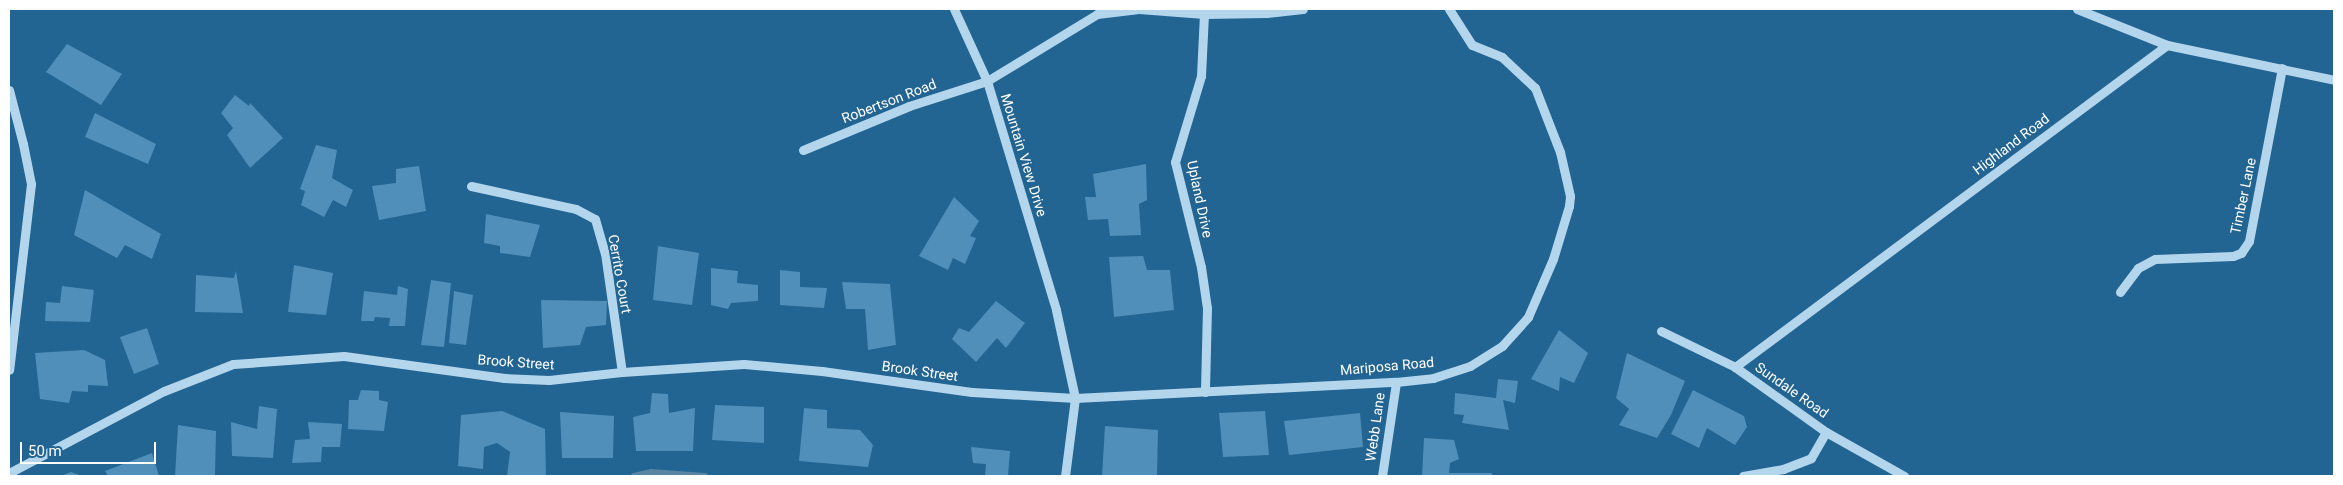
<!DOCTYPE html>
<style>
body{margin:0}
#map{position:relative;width:2343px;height:485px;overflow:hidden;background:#226492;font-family:Roboto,sans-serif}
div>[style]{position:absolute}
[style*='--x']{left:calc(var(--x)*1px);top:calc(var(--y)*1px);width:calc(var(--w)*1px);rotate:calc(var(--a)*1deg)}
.stream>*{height:5.5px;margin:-2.75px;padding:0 2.75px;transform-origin:2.75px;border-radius:2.75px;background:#5885a3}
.building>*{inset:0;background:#4f8fba}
.minor>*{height:9px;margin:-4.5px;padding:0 4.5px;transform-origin:4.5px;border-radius:4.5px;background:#b4d6ed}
span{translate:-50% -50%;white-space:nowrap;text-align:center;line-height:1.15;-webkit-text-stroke:4px #226492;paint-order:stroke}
.street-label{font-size:14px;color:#fff}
.frame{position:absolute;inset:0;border:10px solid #fff;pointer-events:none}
.scale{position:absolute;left:20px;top:442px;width:136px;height:22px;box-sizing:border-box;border:2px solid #fff;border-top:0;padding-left:6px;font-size:15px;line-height:18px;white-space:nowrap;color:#fff;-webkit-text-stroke:4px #226492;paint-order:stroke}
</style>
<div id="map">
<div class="stream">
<div style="--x:634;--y:476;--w:17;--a:-13"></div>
<div style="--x:651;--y:472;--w:54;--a:4.2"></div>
</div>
<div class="building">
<div style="clip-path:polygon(67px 44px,122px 74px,101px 105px,46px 72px)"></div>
<div style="clip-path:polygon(235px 95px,249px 106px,250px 103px,283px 138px,250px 168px,227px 135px,233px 128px,221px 113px)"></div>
<div style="clip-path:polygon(95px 113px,156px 144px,148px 164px,85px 137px)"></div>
<div style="clip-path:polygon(316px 145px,337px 150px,332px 178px,353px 190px,346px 207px,333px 200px,324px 217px,301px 205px,305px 191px,300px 189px)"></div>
<div style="clip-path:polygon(1146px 164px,1147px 200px,1139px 204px,1141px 235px,1110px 236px,1108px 219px,1088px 220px,1085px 197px,1096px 197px,1093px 174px)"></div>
<div style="clip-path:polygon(419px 166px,426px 211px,379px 220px,372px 186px,396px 183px,396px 169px)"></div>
<div style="clip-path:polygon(85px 190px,161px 234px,152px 259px,125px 245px,117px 258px,74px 235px)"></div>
<div style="clip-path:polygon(954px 197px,979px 221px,970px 236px,976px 238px,965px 264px,953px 258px,948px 270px,919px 256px)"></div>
<div style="clip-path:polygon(486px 214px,540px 225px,530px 257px,500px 253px,500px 246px,484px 243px)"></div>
<div style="clip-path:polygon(658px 246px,699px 253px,692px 305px,653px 300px)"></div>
<div style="clip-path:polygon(1143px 256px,1147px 270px,1170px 270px,1174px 310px,1114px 317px,1109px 257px)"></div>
<div style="clip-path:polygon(294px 265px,333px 273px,326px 315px,288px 312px)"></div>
<div style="clip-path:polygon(711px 268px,738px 271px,737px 283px,758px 285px,758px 301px,731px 303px,728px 309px,711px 305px)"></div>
<div style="clip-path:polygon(780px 270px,800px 272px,800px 287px,827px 288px,824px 308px,780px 305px)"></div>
<div style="clip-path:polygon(236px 271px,243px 313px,195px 312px,196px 275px,234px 278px)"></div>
<div style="clip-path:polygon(431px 280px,451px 283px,444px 347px,421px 345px)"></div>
<div style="clip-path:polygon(842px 282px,890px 284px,896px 345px,868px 350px,865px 309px,846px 309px)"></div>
<div style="clip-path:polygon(62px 286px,94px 290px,90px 322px,45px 321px,46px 302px,60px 303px)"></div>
<div style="clip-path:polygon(398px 286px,408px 289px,405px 326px,389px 326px,390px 318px,375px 317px,374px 321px,361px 321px,364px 291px,397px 295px)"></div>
<div style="clip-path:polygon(454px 291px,473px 295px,466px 345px,449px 343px)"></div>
<div style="clip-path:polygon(541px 300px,607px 301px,606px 325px,586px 327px,580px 345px,543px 348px)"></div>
<div style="clip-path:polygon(996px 301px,1025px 323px,1006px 348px,997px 338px,976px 362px,952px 339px,959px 328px,969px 332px)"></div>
<div style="clip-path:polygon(147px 328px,159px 364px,134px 374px,120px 337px)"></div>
<div style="clip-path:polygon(1559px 330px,1588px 353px,1574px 383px,1560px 377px,1559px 391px,1531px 379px)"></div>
<div style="clip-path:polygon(84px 350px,105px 360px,108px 386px,88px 385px,88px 392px,72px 391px,69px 403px,40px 399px,35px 353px)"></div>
<div style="clip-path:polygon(1627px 353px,1685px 381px,1671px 415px,1657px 438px,1619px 425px,1629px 409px,1616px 398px)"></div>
<div style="clip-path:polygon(1498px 379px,1518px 381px,1515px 403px,1503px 400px,1509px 430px,1462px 423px,1464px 415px,1454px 414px,1455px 393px,1496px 398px)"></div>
<div style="clip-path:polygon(361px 390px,379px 391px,379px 400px,388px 402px,384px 431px,348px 429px,349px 400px,358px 400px)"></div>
<div style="clip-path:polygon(1693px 390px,1744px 416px,1747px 427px,1735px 445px,1707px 428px,1699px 448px,1671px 434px)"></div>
<div style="clip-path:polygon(652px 393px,668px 394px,669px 413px,695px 408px,693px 451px,636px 451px,633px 417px,650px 413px)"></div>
<div style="clip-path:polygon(715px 405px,764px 407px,764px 443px,712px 440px)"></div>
<div style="clip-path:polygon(259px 406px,277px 409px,273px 458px,232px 456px,231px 422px,257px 429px)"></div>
<div style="clip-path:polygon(804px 408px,827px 410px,827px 428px,860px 430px,873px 445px,868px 467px,799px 461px)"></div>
<div style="clip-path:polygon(502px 411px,545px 429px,546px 476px,507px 476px,510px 452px,497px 443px,484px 447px,483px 469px,458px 466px,461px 415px)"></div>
<div style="clip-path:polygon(1265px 411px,1269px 455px,1223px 457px,1219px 413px)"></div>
<div style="clip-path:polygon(560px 412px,614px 416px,613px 458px,562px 458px)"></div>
<div style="clip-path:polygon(1360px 413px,1363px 447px,1289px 455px,1284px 421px)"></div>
<div style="clip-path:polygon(308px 422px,342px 424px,340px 447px,322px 447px,321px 462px,292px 463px,295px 440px,310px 439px)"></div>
<div style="clip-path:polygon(178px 425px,216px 431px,215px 476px,175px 476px)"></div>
<div style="clip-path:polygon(1105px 426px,1158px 430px,1157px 476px,1102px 476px)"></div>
<div style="clip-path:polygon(1424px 438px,1454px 440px,1459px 459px,1450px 463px,1449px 473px,1492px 473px,1492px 476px,1422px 476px)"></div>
<div style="clip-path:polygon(971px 447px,1010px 451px,1008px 476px,985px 476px,986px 464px,973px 463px)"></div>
<div style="clip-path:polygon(152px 453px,159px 476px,108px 476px,105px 471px)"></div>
<div style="clip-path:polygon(71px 472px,82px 476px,60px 476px)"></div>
</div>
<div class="minor">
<div style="--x:954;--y:9;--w:79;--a:65.4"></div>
<div style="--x:987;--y:81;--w:239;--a:73.2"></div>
<div style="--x:1056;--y:310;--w:90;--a:77.8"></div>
<div style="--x:1075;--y:398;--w:79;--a:97.3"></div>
<div style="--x:2077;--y:9;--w:97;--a:21.8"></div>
<div style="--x:1204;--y:14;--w:62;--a:92.8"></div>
<div style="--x:1201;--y:76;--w:90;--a:106.8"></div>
<div style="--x:1175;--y:162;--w:108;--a:76.1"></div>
<div style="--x:1201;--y:267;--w:41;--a:81.7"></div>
<div style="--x:1207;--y:308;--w:84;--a:91.4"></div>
<div style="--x:9;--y:90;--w:56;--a:75.5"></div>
<div style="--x:23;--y:144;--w:41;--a:78.7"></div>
<div style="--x:31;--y:184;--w:187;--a:96.7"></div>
<div style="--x:803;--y:150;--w:115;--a:-22.5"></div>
<div style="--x:909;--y:106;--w:82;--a:-17.8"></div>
<div style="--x:987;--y:81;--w:129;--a:-31.3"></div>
<div style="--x:1097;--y:14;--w:42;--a:-6.8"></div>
<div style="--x:1139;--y:9;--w:65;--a:4.4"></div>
<div style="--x:1204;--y:14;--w:62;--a:-0.9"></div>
<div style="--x:1266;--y:13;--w:37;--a:-6"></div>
<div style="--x:471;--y:186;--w:107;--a:12.4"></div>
<div style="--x:576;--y:209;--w:21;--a:28"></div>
<div style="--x:595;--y:219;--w:35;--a:74"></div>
<div style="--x:605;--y:253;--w:120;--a:81.9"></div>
<div style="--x:2120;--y:292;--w:30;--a:-53"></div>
<div style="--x:2138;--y:268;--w:19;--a:-28"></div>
<div style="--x:2155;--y:259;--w:78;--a:-2.2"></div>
<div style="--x:2233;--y:256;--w:9;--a:-21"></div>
<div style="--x:2241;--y:253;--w:14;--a:-56"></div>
<div style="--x:2249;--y:241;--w:176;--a:-79.2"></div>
<div style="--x:1661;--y:331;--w:82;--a:25.9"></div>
<div style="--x:1735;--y:367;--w:112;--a:35.5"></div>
<div style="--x:1826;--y:432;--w:90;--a:29.4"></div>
<div style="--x:1735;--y:367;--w:539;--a:-36.7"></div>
<div style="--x:2167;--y:45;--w:171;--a:11.8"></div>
<div style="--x:9;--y:473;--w:175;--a:-27.9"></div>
<div style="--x:164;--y:391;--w:74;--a:-21.4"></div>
<div style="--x:233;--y:364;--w:111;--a:-4.1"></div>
<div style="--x:344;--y:356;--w:162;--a:7.8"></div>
<div style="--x:504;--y:378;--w:45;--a:2.5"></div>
<div style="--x:549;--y:380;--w:73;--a:-6.3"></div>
<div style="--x:622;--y:372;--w:122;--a:-3.8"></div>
<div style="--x:744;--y:364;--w:78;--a:5.1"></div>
<div style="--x:822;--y:371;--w:151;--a:8"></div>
<div style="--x:972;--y:392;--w:103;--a:3.3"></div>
<div style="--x:1075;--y:398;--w:321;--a:-2.9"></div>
<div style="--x:1396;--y:382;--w:37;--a:-6"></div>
<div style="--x:1433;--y:378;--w:39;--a:-18"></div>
<div style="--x:1470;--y:366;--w:38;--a:-32"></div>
<div style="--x:1502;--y:346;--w:39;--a:-48"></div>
<div style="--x:1528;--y:317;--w:63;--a:-66.7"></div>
<div style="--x:1553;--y:259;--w:55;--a:-73.2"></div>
<div style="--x:1569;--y:206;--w:10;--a:-84"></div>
<div style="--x:1570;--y:196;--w:45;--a:-102.8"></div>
<div style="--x:1560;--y:152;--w:69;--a:-111.3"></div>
<div style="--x:1535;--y:88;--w:45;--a:-136.8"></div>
<div style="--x:1502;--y:57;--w:32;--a:-158"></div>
<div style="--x:1472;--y:45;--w:43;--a:-122.6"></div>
<div style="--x:1382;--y:476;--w:95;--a:-81.5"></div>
<div style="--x:1743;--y:476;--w:41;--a:-9.9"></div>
<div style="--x:1783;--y:469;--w:30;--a:-21"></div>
<div style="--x:1811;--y:458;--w:30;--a:-60"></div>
</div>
<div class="street-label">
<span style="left:889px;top:101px;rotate:-21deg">Robertson Road</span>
<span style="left:2011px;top:144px;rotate:-37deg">Highland Road</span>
<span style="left:1024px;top:155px;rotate:73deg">Mountain View Drive</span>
<span style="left:2243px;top:196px;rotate:-78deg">Timber Lane</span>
<span style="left:1200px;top:199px;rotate:78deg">Upland Drive</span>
<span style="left:620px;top:274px;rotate:80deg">Cerrito Court</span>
<span style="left:516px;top:362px;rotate:4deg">Brook Street</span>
<span style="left:1387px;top:366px;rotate:-5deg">Mariposa Road</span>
<span style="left:920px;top:371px;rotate:8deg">Brook Street</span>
<span style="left:1792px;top:390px;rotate:35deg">Sundale Road</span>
<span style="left:1375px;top:427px;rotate:-82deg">Webb Lane</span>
</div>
<div class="frame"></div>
<div class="scale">50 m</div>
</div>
